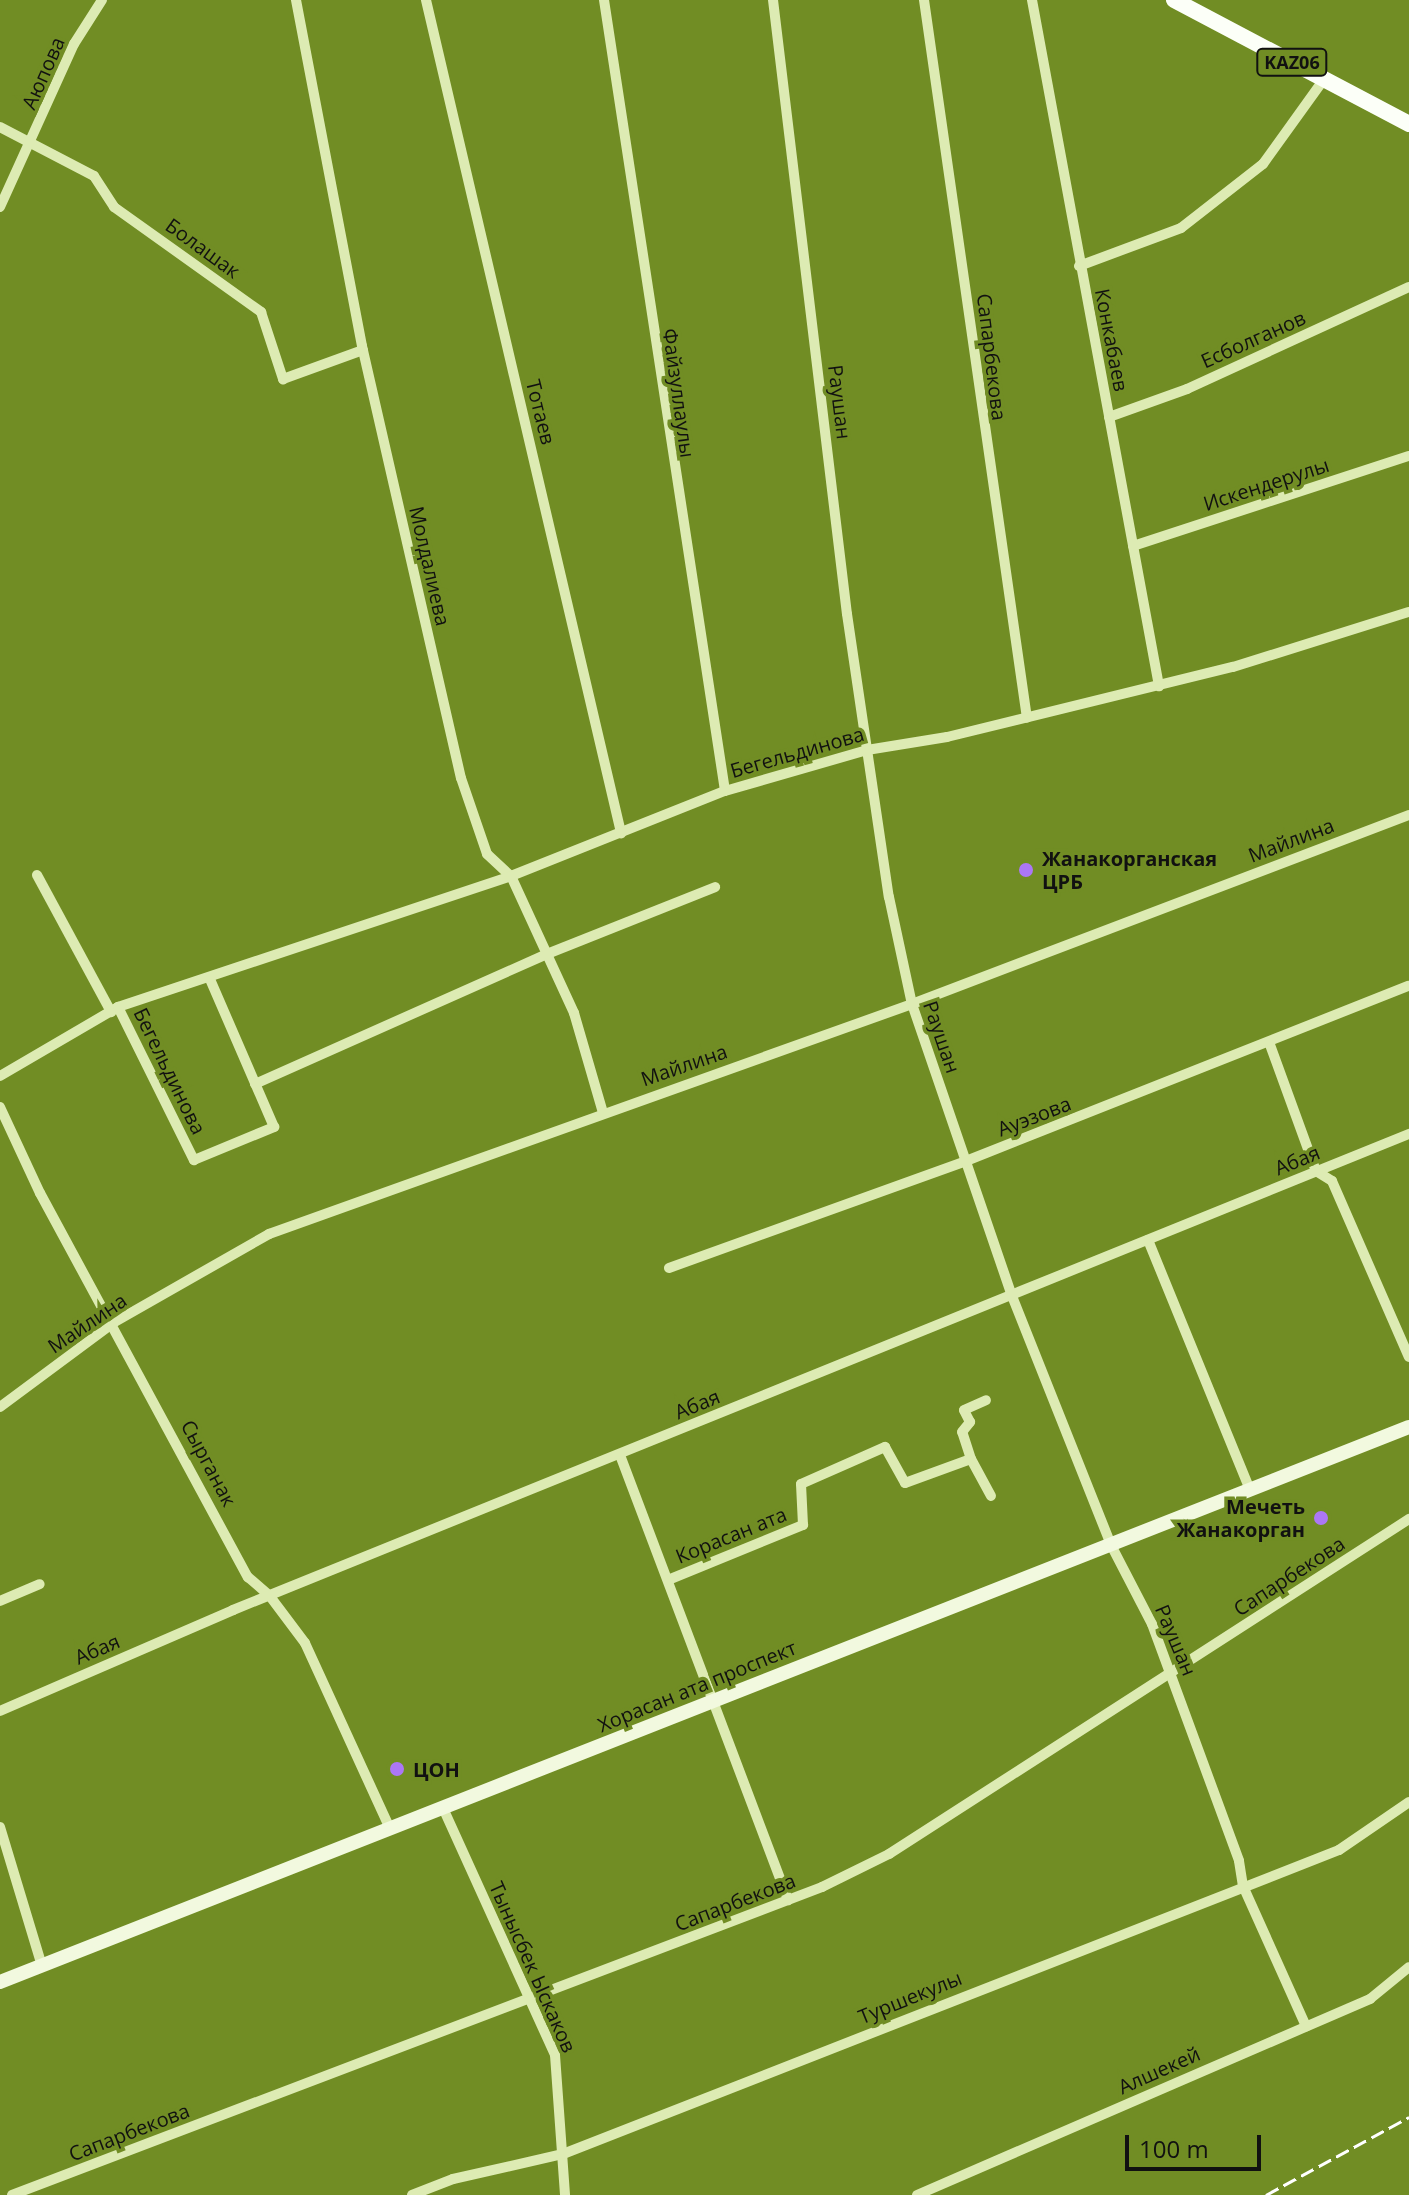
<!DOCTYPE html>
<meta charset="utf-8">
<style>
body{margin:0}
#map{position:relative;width:1409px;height:2195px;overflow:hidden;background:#718d24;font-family:"Open Sans",sans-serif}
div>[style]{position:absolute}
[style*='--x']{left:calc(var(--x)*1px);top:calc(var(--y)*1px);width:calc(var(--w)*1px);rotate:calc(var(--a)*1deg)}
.minor>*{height:10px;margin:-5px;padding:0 5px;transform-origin:5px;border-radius:5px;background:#ddebb3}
.secondary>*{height:14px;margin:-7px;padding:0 7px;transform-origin:7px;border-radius:7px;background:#f2f9df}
.primary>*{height:16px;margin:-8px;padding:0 8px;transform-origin:8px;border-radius:8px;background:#fcfff8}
.rail>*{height:3px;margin-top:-1.5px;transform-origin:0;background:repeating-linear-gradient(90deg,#fff 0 14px,transparent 0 20px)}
.dots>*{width:22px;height:22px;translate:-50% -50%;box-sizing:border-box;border:4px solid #718d24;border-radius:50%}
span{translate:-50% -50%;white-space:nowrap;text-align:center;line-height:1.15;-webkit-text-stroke:7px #718d24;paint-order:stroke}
.shield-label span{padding:2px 6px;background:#718d24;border:2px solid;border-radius:6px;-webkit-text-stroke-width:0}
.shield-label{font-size:18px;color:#111;font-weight:700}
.street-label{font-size:20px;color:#111}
.poi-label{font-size:20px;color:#111;font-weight:700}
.left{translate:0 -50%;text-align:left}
.right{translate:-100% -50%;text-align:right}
.scale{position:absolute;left:1125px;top:2135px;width:136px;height:36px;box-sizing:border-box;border:4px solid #111;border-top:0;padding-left:10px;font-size:24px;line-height:28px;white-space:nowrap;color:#111;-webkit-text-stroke:6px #718d24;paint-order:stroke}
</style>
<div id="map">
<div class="minor">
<div style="--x:296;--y:0;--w:352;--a:79.2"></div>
<div style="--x:362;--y:346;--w:443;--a:77.1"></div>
<div style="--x:461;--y:778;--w:80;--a:71.1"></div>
<div style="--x:487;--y:854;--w:33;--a:43"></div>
<div style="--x:511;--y:876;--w:151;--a:65.3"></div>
<div style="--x:574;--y:1013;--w:104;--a:73.8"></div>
<div style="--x:426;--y:0;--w:856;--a:76.82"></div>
<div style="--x:604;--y:0;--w:800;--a:81.3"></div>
<div style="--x:773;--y:0;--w:618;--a:83.13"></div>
<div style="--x:847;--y:614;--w:286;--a:81.6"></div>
<div style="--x:889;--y:897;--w:109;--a:77.9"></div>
<div style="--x:912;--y:1004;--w:309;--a:71.1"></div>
<div style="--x:1012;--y:1296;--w:268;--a:68.3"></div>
<div style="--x:1111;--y:1545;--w:89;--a:62.6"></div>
<div style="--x:1152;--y:1624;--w:252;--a:69.8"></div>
<div style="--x:1239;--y:1861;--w:25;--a:81"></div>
<div style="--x:1243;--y:1886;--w:154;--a:65.8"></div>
<div style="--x:924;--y:0;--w:725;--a:81.84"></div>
<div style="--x:1032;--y:0;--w:698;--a:79.51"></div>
<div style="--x:0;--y:127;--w:106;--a:27.5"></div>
<div style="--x:94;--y:176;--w:37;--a:57"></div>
<div style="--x:114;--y:207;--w:181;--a:35.5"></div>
<div style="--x:261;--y:312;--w:71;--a:71.8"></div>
<div style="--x:283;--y:379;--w:85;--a:-19.9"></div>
<div style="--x:0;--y:207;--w:179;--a:-65.6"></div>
<div style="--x:74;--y:44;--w:52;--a:-57.5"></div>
<div style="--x:1079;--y:266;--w:109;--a:-20.4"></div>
<div style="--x:1181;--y:228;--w:104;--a:-38"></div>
<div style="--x:1263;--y:164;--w:105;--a:-54.3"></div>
<div style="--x:1109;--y:417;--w:83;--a:-19.7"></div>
<div style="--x:1187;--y:389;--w:244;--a:-24.7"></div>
<div style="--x:1133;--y:546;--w:290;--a:-18.1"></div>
<div style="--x:37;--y:875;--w:156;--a:61.6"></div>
<div style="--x:118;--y:1007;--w:171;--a:63.6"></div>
<div style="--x:194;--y:1160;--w:87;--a:-22.4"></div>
<div style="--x:274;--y:1127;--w:163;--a:-113.4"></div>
<div style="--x:1269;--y:1042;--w:137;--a:70"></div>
<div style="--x:1316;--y:1171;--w:19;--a:32"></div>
<div style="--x:1332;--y:1181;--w:192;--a:66.4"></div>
<div style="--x:0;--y:1076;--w:137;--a:-30.3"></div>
<div style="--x:118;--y:1007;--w:414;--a:-18.4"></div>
<div style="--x:511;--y:876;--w:230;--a:-21.7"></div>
<div style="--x:725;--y:791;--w:148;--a:-16.1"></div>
<div style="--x:867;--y:750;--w:81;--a:-9.2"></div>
<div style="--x:947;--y:737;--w:294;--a:-13.8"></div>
<div style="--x:1233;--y:667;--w:184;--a:-17.4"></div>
<div style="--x:255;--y:1084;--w:320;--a:-24"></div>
<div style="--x:547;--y:954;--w:181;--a:-21.7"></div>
<div style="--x:0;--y:1107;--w:95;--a:65.1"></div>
<div style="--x:40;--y:1193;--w:437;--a:61.6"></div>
<div style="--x:248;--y:1577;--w:28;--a:41"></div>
<div style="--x:269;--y:1595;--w:60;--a:53.1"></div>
<div style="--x:305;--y:1643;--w:205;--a:65.4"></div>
<div style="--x:1148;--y:1240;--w:270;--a:67.8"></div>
<div style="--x:669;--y:1268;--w:316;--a:-19.8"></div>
<div style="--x:966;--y:1161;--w:476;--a:-21.6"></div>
<div style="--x:0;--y:1407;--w:141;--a:-36.6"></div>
<div style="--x:113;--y:1323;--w:180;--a:-29.7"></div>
<div style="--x:269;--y:1234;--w:683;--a:-19.68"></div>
<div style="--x:912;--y:1004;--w:532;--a:-20.82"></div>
<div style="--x:620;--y:1455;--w:476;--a:69.3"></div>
<div style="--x:971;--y:1459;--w:42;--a:61.6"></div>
<div style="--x:668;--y:1580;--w:146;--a:-22.2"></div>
<div style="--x:803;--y:1525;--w:41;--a:-92.8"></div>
<div style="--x:801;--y:1484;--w:92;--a:-23.8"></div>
<div style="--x:885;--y:1447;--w:41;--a:60.9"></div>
<div style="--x:905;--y:1483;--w:70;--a:-20"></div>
<div style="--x:971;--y:1459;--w:28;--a:-108"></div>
<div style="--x:962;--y:1432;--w:13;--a:-51"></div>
<div style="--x:970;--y:1422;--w:13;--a:-117"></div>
<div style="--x:964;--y:1410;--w:24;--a:-24"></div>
<div style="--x:0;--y:1601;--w:43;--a:-23"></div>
<div style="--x:0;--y:1711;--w:254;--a:-23.4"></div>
<div style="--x:233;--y:1610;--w:1269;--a:-22.04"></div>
<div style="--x:443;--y:1808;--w:271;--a:65.6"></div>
<div style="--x:555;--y:2055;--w:140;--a:85.9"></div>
<div style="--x:0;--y:1827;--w:145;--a:73.2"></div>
<div style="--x:12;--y:2195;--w:867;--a:-20.82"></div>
<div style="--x:822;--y:1887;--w:75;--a:-26.2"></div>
<div style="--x:889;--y:1854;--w:619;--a:-32.79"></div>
<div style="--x:412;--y:2195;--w:44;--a:-21.3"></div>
<div style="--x:453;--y:2179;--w:113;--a:-12.8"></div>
<div style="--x:563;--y:2154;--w:833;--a:-21.39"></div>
<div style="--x:1339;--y:1850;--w:85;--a:-34.4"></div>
<div style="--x:917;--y:2195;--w:494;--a:-23.4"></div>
<div style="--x:1370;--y:1999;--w:50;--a:-39.4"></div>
</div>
<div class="secondary">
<div style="--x:0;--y:1982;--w:1514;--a:-21.5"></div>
</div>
<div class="primary">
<div style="--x:1174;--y:0;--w:266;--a:27.8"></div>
</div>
<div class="rail">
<div style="--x:1266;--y:2195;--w:163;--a:-28.6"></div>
</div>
<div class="dots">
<div style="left:1026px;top:870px;background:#ac77f6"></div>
<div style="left:1321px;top:1518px;background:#ac77f6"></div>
<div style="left:397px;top:1769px;background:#ac77f6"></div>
</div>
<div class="shield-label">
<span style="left:1292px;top:62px">KAZ06</span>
</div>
<div class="street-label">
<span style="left:43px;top:73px;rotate:-66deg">Аюпова</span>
<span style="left:203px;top:248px;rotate:36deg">Болашак</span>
<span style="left:1253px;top:339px;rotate:-24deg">Есболганов</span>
<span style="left:1112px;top:340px;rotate:79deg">Конкабаев</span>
<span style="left:992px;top:357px;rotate:83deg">Сапарбекова</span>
<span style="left:679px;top:393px;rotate:82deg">Файзуллаулы</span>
<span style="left:840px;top:402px;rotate:83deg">Раушан</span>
<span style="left:541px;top:412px;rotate:76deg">Тотаев</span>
<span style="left:1266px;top:484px;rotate:-18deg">Искендерулы</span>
<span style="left:430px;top:566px;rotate:77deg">Молдалиева</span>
<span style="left:797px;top:752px;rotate:-16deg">Бегельдинова</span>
<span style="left:1291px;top:840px;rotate:-21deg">Майлина</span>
<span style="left:942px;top:1037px;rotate:71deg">Раушан</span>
<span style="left:684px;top:1065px;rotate:-19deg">Майлина</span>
<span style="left:170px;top:1071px;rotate:64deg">Бегельдинова</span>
<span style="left:1034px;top:1116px;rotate:-21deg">Ауэзова</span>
<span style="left:1297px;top:1160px;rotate:-22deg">Абая</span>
<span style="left:87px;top:1323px;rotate:-34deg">Майлина</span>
<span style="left:697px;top:1404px;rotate:-22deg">Абая</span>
<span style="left:209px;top:1463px;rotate:62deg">Сырганак</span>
<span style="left:731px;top:1535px;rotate:-22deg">Корасан ата</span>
<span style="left:1289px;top:1576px;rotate:-33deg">Сапарбекова</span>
<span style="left:1176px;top:1640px;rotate:67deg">Раушан</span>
<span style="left:97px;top:1649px;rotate:-23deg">Абая</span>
<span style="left:697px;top:1686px;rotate:-22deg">Хорасан ата проспект</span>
<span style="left:735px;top:1902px;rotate:-21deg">Сапарбекова</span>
<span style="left:533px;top:1967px;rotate:66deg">Тынысбек Ыскаков</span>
<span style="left:910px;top:1997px;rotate:-22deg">Туршекулы</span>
<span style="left:1159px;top:2070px;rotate:-24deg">Алшекей</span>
<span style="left:129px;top:2132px;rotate:-21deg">Сапарбекова</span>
</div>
<div class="poi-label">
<span class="left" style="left:1042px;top:870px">Жанакорганская<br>ЦРБ</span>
<span class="right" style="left:1305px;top:1518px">Мечеть<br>Жанакорган</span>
<span class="left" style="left:413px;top:1769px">ЦОН</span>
</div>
<div class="scale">100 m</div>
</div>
